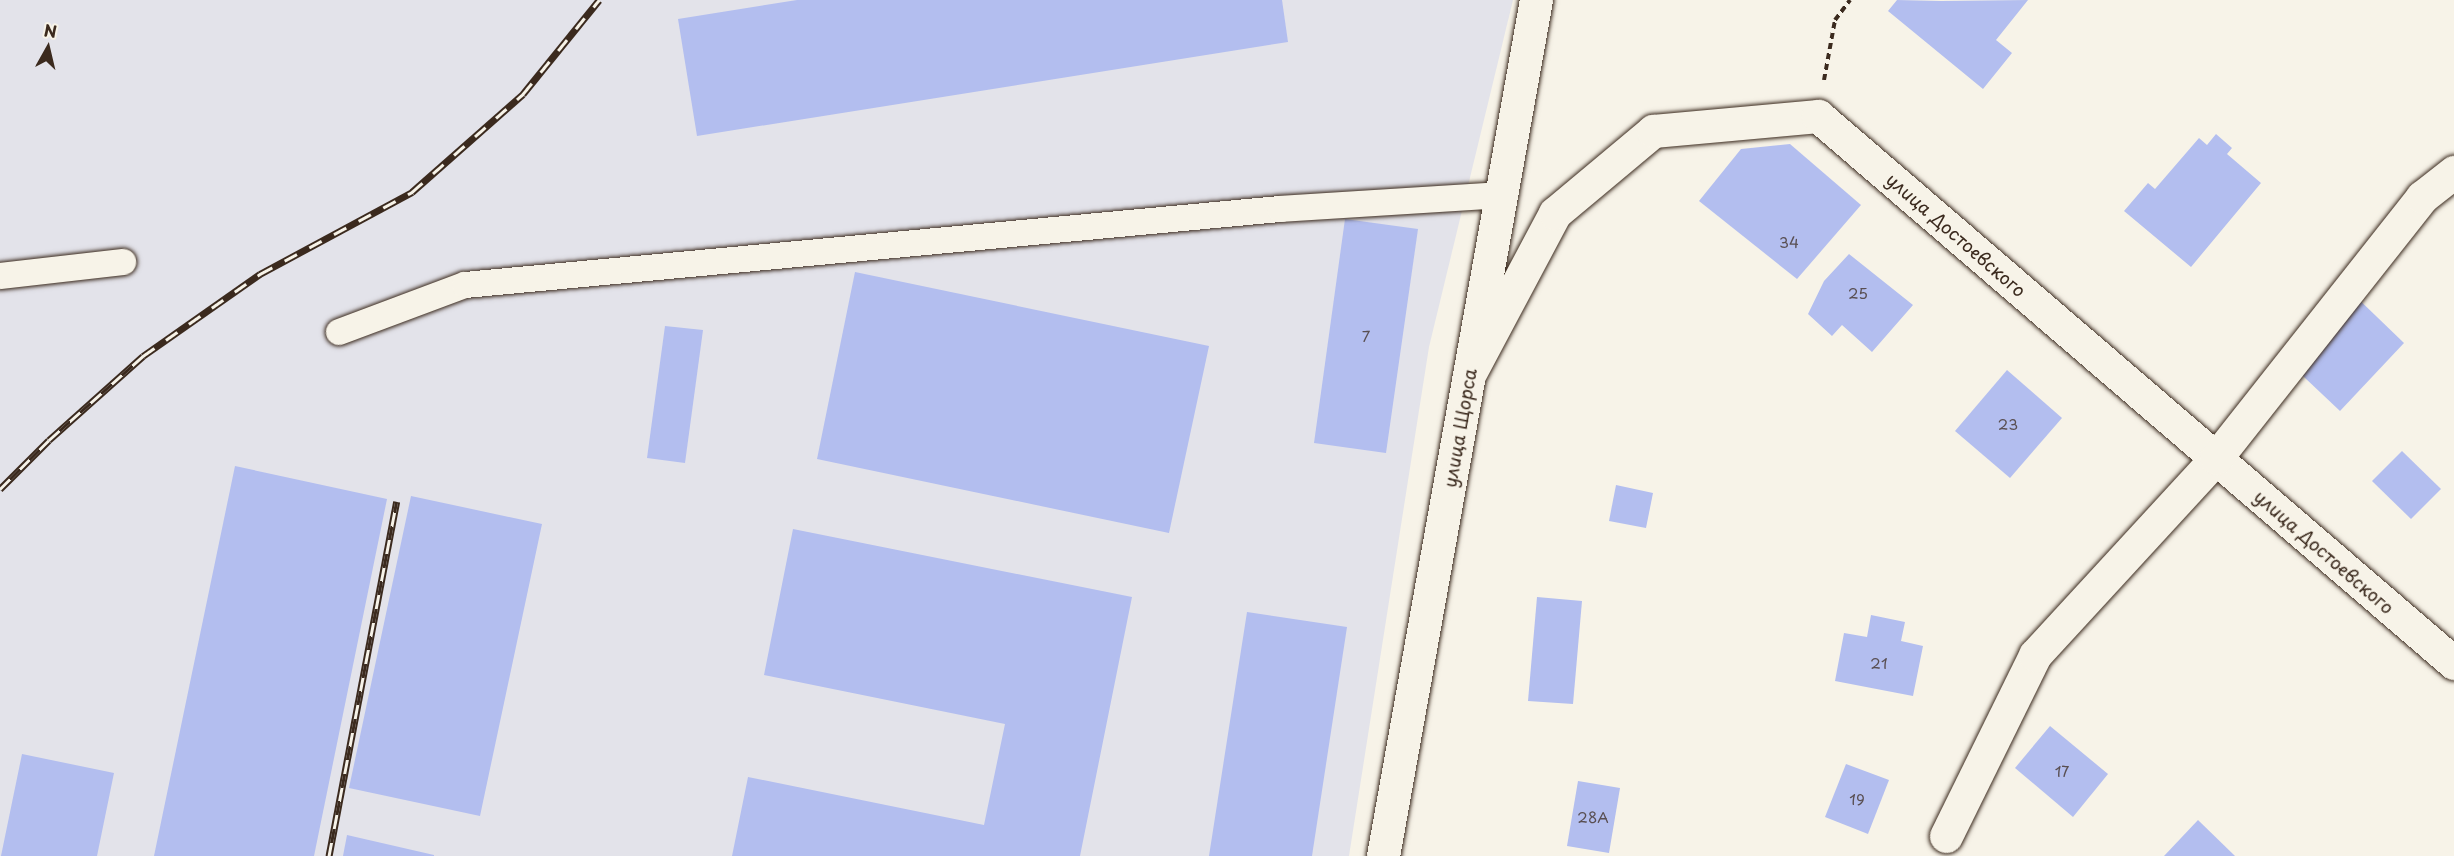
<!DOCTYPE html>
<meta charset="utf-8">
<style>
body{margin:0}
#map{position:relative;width:2454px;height:856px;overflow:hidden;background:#f7f3e8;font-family:"Playpen Sans",sans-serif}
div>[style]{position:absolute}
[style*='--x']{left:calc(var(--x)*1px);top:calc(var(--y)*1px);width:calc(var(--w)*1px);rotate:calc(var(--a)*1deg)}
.built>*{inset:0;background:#e3e3ea}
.building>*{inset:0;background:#b3beef}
.path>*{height:4px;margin-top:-2px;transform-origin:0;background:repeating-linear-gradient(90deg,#3b2a1e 0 6px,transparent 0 10.5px)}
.roads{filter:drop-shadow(0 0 2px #3b2a1e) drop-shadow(0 0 2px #3b2a1e)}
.service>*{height:26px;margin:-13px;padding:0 13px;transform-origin:13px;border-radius:13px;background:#f7f3e8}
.minor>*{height:33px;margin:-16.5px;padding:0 16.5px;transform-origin:16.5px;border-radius:16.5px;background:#f7f3e8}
.rail>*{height:7px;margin-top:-3.5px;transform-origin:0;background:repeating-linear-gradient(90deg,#f7f3e8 0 14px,#3b2a1e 0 28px);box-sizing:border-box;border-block:2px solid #3b2a1e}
span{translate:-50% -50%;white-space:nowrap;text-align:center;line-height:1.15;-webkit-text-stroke:5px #f7f3e8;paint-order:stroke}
.number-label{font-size:15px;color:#594f52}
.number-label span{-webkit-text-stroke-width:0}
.street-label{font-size:18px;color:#3b2a1e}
.north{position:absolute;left:18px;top:18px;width:60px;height:60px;-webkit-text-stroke:4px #f7f3e8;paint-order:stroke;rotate:8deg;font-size:16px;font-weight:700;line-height:24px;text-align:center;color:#3b2a1e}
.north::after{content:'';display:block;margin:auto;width:21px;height:27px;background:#3b2a1e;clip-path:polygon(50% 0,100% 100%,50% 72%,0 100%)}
</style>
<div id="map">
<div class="built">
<div style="clip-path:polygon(0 0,1513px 0,1429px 347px,1349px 856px,0 856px)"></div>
</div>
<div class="building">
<div style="clip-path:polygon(797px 0,1282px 0,1288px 42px,697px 136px,678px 19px)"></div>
<div style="clip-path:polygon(1897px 0,1941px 1px,2028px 0,1996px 40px,2012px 53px,1983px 89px,1888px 11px)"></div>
<div style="clip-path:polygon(2216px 134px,2232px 148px,2227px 154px,2261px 183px,2191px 267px,2124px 211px,2148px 183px,2155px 189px,2199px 138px,2207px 145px)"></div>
<div style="clip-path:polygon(1790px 144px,1861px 205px,1797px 279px,1699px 201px,1741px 149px)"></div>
<div style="clip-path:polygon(1345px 219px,1418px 229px,1386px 453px,1314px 443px)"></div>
<div style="clip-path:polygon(1849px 254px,1913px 305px,1872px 352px,1842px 325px,1832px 336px,1808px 314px,1824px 281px)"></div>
<div style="clip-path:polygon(855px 272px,1209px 346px,1169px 533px,817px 459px)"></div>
<div style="clip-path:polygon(2349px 290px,2404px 343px,2340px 411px,2284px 358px)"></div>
<div style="clip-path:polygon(665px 326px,703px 330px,685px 463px,647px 458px)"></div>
<div style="clip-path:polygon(2007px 370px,2062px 418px,2010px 478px,1955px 431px)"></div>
<div style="clip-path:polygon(2402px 451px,2441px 489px,2411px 519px,2372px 481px)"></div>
<div style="clip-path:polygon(235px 466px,387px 499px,314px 856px,154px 856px)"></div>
<div style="clip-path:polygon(1616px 485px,1653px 493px,1646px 528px,1609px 521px)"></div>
<div style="clip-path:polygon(411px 496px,542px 524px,480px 816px,349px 788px)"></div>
<div style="clip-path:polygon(793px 529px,1132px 597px,1080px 856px,732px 856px,748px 777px,984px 825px,1005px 724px,764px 675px)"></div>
<div style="clip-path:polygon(1537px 597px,1582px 601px,1573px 704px,1528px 701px)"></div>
<div style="clip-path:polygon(1247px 612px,1347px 627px,1312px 856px,1209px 856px)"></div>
<div style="clip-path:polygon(1871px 615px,1905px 622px,1901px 641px,1923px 646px,1913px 696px,1835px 681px,1844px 633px,1867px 637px)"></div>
<div style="clip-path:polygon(2050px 726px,2108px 774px,2073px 817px,2015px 768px)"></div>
<div style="clip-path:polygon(22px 754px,114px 773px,97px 856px,1px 856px)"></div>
<div style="clip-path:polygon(1846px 764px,1889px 780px,1868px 834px,1825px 817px)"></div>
<div style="clip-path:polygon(1578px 781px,1620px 788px,1609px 853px,1567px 846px)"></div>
<div style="clip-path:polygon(2198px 820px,2235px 856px,2164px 856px)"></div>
<div style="clip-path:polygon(347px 835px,434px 855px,434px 856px,343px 856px)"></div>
</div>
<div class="path">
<div style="--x:1824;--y:80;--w:61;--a:-79.6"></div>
<div style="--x:1835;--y:20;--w:25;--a:-53"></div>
</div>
<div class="roads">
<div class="service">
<div style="--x:0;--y:276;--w:124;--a:-6.5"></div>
<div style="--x:339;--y:332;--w:134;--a:-20.5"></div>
<div style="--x:465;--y:285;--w:819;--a:-5.33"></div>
<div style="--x:1280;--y:209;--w:222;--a:-3.6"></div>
</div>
<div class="minor">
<div style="--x:1470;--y:373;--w:181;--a:-62"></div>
<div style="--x:1555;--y:213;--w:128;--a:-39.9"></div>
<div style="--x:1653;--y:131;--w:166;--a:-5.2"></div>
<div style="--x:1818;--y:116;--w:839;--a:40.7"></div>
<div style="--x:1946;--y:836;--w:202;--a:-63.8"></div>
<div style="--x:2035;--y:655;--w:268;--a:-47.4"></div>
<div style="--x:2216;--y:458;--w:333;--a:-51.7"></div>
<div style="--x:2422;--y:197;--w:41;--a:-38"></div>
<div style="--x:1383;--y:856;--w:870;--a:-79.87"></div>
</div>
</div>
<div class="rail">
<div style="--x:0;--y:489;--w:69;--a:-45"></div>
<div style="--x:49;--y:440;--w:126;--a:-41.8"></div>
<div style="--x:143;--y:356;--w:143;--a:-35"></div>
<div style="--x:260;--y:274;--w:173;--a:-28.3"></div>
<div style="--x:412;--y:192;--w:148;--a:-41.4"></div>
<div style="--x:523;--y:94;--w:121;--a:-51"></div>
<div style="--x:329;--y:856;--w:361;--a:-79.2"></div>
</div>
<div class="number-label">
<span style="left:1789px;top:242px">34</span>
<span style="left:1858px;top:293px">25</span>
<span style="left:1366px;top:336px">7</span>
<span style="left:2008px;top:424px">23</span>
<span style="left:1879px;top:663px">21</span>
<span style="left:2062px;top:771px">17</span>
<span style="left:1857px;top:799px">19</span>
<span style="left:1593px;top:817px">28А</span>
</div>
<div class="street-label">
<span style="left:1956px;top:235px;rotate:41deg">улица Достоевского</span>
<span style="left:1460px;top:428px;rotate:-80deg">улица Щорса</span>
<span style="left:2324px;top:552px;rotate:41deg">улица Достоевского</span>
</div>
<div class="north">N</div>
</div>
